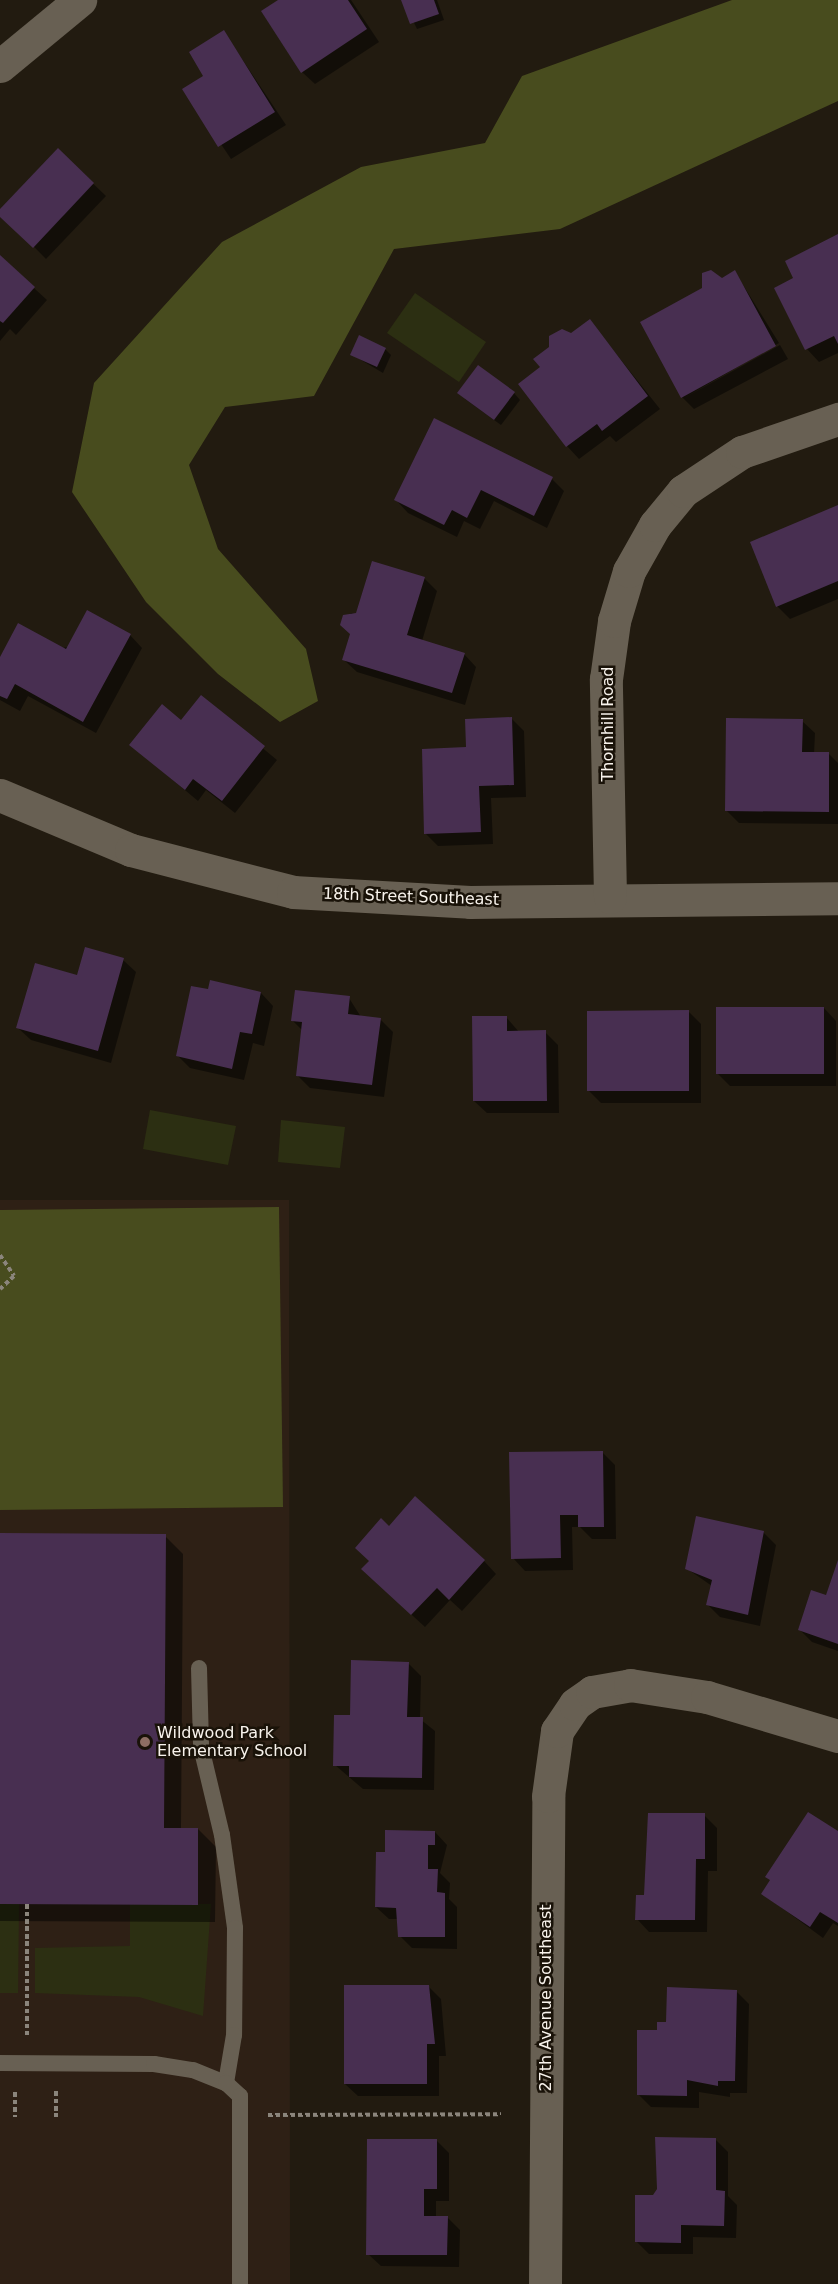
<!DOCTYPE html>
<style>
body{margin:0}
#map{position:relative;width:838px;height:2284px;overflow:hidden;background:#221b10;font-family:"DejaVu Sans",sans-serif}
div>[style]{position:absolute}
[style*='--x']{left:calc(var(--x)*1px);top:calc(var(--y)*1px);width:calc(var(--w)*1px);rotate:calc(var(--a)*1deg)}
.education>*{inset:0;background:#2e2015}
.green>*{inset:0;background:#2c2f12}
.forest>*{inset:0;background:#484c1e}
.shadow>*{inset:0;background:#0007}
.building>*{inset:0;background:#482f51}
.path>*{height:4px;margin-top:-2px;transform-origin:0;background:repeating-linear-gradient(90deg,#8b857c 0 4.5px,transparent 0 7.5px)}
.lane>*{height:16px;margin:-8px;padding:0 8px;transform-origin:8px;border-radius:8px;background:#686053}
.street>*{height:33px;margin:-16.5px;padding:0 16.5px;transform-origin:16.5px;border-radius:16.5px;background:#686053}
.dots>*{width:16px;height:16px;translate:-50% -50%;box-sizing:border-box;border:3px solid #191208;border-radius:50%}
span{translate:-50% -50%;white-space:nowrap;text-align:center;line-height:1.15;-webkit-text-stroke:5px #191208;paint-order:stroke}
.street-label{font-size:16px;color:#f8f3ec}
.poi-label{font-size:16px;color:#f8f3ec}
.left{translate:0 -50%;text-align:left}
</style>
<div id="map">
<div class="education">
<div style="clip-path:polygon(0 1200px,289px 1200px,290px 2284px,0 2284px)"></div>
</div>
<div class="green">
<div style="clip-path:polygon(415px 293px,486px 342px,459px 382px,387px 333px)"></div>
<div style="clip-path:polygon(150px 1110px,236px 1126px,228px 1165px,143px 1149px)"></div>
<div style="clip-path:polygon(281px 1120px,345px 1127px,340px 1168px,278px 1162px)"></div>
<div style="clip-path:polygon(0 1904px,19px 1904px,18px 1993px,0 1993px)"></div>
<div style="clip-path:polygon(130px 1904px,211px 1904px,203px 2016px,139px 1997px,35px 1993px,35px 1948px,130px 1946px)"></div>
</div>
<div class="forest">
<div style="clip-path:polygon(732px 0,838px 0,838px 101px,560px 229px,394px 249px,314px 396px,225px 407px,189px 465px,218px 549px,306px 649px,318px 701px,280px 722px,218px 674px,146px 602px,72px 492px,94px 383px,222px 242px,361px 167px,485px 143px,522px 76px)"></div>
<div style="clip-path:polygon(279px 1207px,283px 1507px,0 1510px,0 1210px)"></div>
</div>
<div class="shadow">
<div style="clip-path:polygon(281px 0,351px 0,379px 42px,315px 84px,302px 72px)"></div>
<div style="clip-path:polygon(403px 0,437px 0,444px 20px,417px 29px)"></div>
<div style="clip-path:polygon(224px 32px,286px 125px,231px 159px,184px 89px,206px 76px)"></div>
<div style="clip-path:polygon(58px 150px,106px 196px,46px 259px,0 212px)"></div>
<div style="clip-path:polygon(838px 236px,838px 353px,819px 362px,807px 349px,776px 289px,795px 279px)"></div>
<div style="clip-path:polygon(0 257px,47px 300px,16px 335px,10px 329px,0 341px)"></div>
<div style="clip-path:polygon(735px 272px,779px 343px,684px 398px,780px 345px,788px 359px,694px 409px,682px 397px,722px 279px)"></div>
<div style="clip-path:polygon(590px 321px,660px 409px,616px 442px,610px 436px,579px 459px,567px 446px,571px 335px)"></div>
<div style="clip-path:polygon(385px 349px,391px 355px,383px 373px,351px 354px)"></div>
<div style="clip-path:polygon(514px 393px,520px 400px,501px 425px,465px 399px)"></div>
<div style="clip-path:polygon(552px 479px,564px 491px,547px 528px,494px 501px,480px 529px,464px 521px,457px 537px,408px 513px,396px 500px)"></div>
<div style="clip-path:polygon(838px 506px,838px 599px,790px 619px,777px 606px)"></div>
<div style="clip-path:polygon(424px 578px,437px 591px,422px 641px,464px 654px,476px 667px,465px 705px,357px 672px,344px 660px,352px 634px,342px 625px,351px 613px,357px 615px)"></div>
<div style="clip-path:polygon(130px 635px,142px 648px,96px 733px,28px 696px,20px 711px,0 700px,0 660px)"></div>
<div style="clip-path:polygon(201px 697px,277px 760px,235px 813px,206px 790px,198px 801px,131px 745px,182px 722px)"></div>
<div style="clip-path:polygon(511px 718px,524px 731px,526px 797px,491px 798px,493px 844px,438px 846px,426px 834px,467px 749px)"></div>
<div style="clip-path:polygon(802px 721px,815px 733px,814px 754px,829px 754px,838px 763px,838px 824px,739px 823px,726px 810px)"></div>
<div style="clip-path:polygon(123px 960px,136px 972px,111px 1063px,31px 1040px,18px 1028px,78px 976px)"></div>
<div style="clip-path:polygon(209px 991px,261px 993px,273px 1006px,264px 1046px,253px 1043px,244px 1080px,190px 1068px,177px 1055px)"></div>
<div style="clip-path:polygon(349px 998px,361px 1017px,380px 1019px,393px 1032px,384px 1097px,310px 1088px,297px 1075px,303px 1031px,293px 1021px)"></div>
<div style="clip-path:polygon(824px 1008px,836px 1021px,836px 1086px,730px 1086px,717px 1073px)"></div>
<div style="clip-path:polygon(689px 1012px,701px 1024px,701px 1103px,601px 1103px,588px 1090px)"></div>
<div style="clip-path:polygon(506px 1017px,519px 1032px,545px 1032px,558px 1045px,559px 1113px,487px 1113px,474px 1101px)"></div>
<div style="clip-path:polygon(602px 1452px,615px 1465px,616px 1539px,592px 1539px,580px 1527px,572px 1527px,573px 1570px,525px 1571px,513px 1558px)"></div>
<div style="clip-path:polygon(389px 1528px,484px 1561px,496px 1574px,462px 1611px,450px 1600px,425px 1627px,376px 1582px,371px 1561px)"></div>
<div style="clip-path:polygon(763px 1532px,776px 1545px,760px 1626px,720px 1617px,708px 1605px,712px 1586px,686px 1568px)"></div>
<div style="clip-path:polygon(0 1535px,165px 1536px,183px 1554px,181px 1829px,198px 1829px,216px 1847px,215px 1922px,0 1921px)"></div>
<div style="clip-path:polygon(838px 1565px,838px 1651px,812px 1642px,799px 1629px,826px 1597px)"></div>
<div style="clip-path:polygon(408px 1663px,421px 1676px,420px 1719px,435px 1731px,434px 1790px,363px 1789px,335px 1765px,351px 1717px)"></div>
<div style="clip-path:polygon(704px 1815px,717px 1828px,717px 1871px,708px 1871px,707px 1932px,649px 1932px,637px 1919px,646px 1896px)"></div>
<div style="clip-path:polygon(435px 1832px,447px 1845px,440px 1873px,450px 1883px,449px 1899px,457px 1907px,457px 1949px,412px 1948px,400px 1936px,398px 1919px,389px 1919px,376px 1907px,387px 1853px)"></div>
<div style="clip-path:polygon(838px 1833px,838px 1926px,833px 1923px,823px 1938px,763px 1894px)"></div>
<div style="clip-path:polygon(428px 1986px,441px 1999px,446px 2056px,439px 2056px,439px 2096px,358px 2096px,345px 2084px)"></div>
<div style="clip-path:polygon(736px 1991px,749px 2004px,747px 2093px,730px 2093px,730px 2097px,699px 2092px,699px 2108px,651px 2107px,638px 2094px,659px 2032px)"></div>
<div style="clip-path:polygon(716px 2140px,728px 2152px,728px 2196px,737px 2205px,736px 2238px,693px 2237px,693px 2254px,649px 2254px,636px 2241px,654px 2197px)"></div>
<div style="clip-path:polygon(437px 2141px,449px 2153px,449px 2201px,436px 2201px,436px 2217px,447px 2217px,460px 2230px,459px 2267px,381px 2266px,368px 2254px)"></div>
</div>
<div class="building">
<div style="clip-path:polygon(278px 0,348px 0,367px 29px,301px 73px,261px 11px)"></div>
<div style="clip-path:polygon(401px 0,434px 0,439px 14px,410px 24px)"></div>
<div style="clip-path:polygon(224px 30px,275px 112px,218px 147px,182px 89px,203px 76px,189px 52px)"></div>
<div style="clip-path:polygon(58px 148px,94px 183px,33px 248px,0 217px,0 209px)"></div>
<div style="clip-path:polygon(838px 234px,838px 344px,834px 336px,805px 350px,774px 288px,793px 278px,785px 261px)"></div>
<div style="clip-path:polygon(0 255px,35px 287px,3px 323px,0 321px)"></div>
<div style="clip-path:polygon(711px 270px,722px 278px,735px 270px,776px 346px,681px 398px,640px 322px,702px 288px,702px 273px)"></div>
<div style="clip-path:polygon(590px 319px,648px 396px,602px 431px,597px 424px,566px 447px,518px 384px,540px 367px,533px 359px,549px 347px,549px 336px,562px 329px,571px 333px)"></div>
<div style="clip-path:polygon(359px 335px,386px 348px,377px 367px,350px 355px)"></div>
<div style="clip-path:polygon(478px 365px,515px 392px,494px 420px,457px 393px)"></div>
<div style="clip-path:polygon(434px 418px,553px 477px,534px 516px,481px 490px,467px 518px,452px 510px,444px 525px,394px 500px)"></div>
<div style="clip-path:polygon(838px 505px,838px 581px,776px 607px,750px 542px)"></div>
<div style="clip-path:polygon(372px 561px,425px 577px,407px 635px,465px 653px,452px 693px,342px 660px,350px 634px,340px 625px,343px 615px,356px 613px)"></div>
<div style="clip-path:polygon(87px 610px,131px 634px,83px 722px,15px 684px,7px 699px,0 696px,0 657px,18px 623px,66px 649px)"></div>
<div style="clip-path:polygon(201px 695px,265px 746px,222px 801px,193px 779px,185px 790px,129px 745px,162px 704px,181px 720px)"></div>
<div style="clip-path:polygon(512px 717px,514px 785px,479px 786px,481px 832px,424px 834px,422px 749px,466px 747px,465px 719px)"></div>
<div style="clip-path:polygon(726px 718px,803px 719px,802px 752px,829px 752px,829px 812px,725px 811px)"></div>
<div style="clip-path:polygon(85px 947px,124px 958px,98px 1051px,16px 1028px,35px 963px,77px 975px)"></div>
<div style="clip-path:polygon(210px 980px,261px 992px,252px 1034px,240px 1032px,232px 1069px,176px 1056px,191px 986px,208px 989px)"></div>
<div style="clip-path:polygon(295px 990px,350px 996px,348px 1014px,381px 1018px,372px 1085px,296px 1076px,302px 1022px,291px 1021px)"></div>
<div style="clip-path:polygon(716px 1007px,824px 1007px,824px 1074px,716px 1074px)"></div>
<div style="clip-path:polygon(689px 1010px,689px 1091px,587px 1091px,587px 1011px)"></div>
<div style="clip-path:polygon(472px 1016px,507px 1016px,507px 1031px,546px 1030px,547px 1101px,473px 1101px)"></div>
<div style="clip-path:polygon(603px 1451px,604px 1527px,578px 1527px,578px 1515px,560px 1515px,561px 1558px,511px 1559px,509px 1452px)"></div>
<div style="clip-path:polygon(415px 1496px,485px 1560px,449px 1600px,437px 1588px,411px 1615px,361px 1569px,369px 1561px,355px 1548px,381px 1518px,389px 1526px)"></div>
<div style="clip-path:polygon(696px 1516px,764px 1531px,748px 1615px,706px 1605px,712px 1580px,685px 1569px)"></div>
<div style="clip-path:polygon(0 1533px,166px 1534px,164px 1828px,198px 1828px,198px 1905px,0 1904px)"></div>
<div style="clip-path:polygon(838px 1560px,838px 1644px,798px 1630px,811px 1590px,826px 1595px)"></div>
<div style="clip-path:polygon(351px 1660px,409px 1662px,407px 1717px,423px 1717px,422px 1778px,349px 1777px,349px 1766px,333px 1766px,334px 1715px,350px 1715px)"></div>
<div style="clip-path:polygon(808px 1812px,838px 1831px,838px 1923px,820px 1912px,810px 1927px,761px 1894px,770px 1880px,765px 1877px)"></div>
<div style="clip-path:polygon(648px 1813px,705px 1813px,705px 1859px,696px 1859px,695px 1920px,635px 1920px,636px 1895px,644px 1895px)"></div>
<div style="clip-path:polygon(385px 1830px,435px 1831px,435px 1845px,428px 1845px,428px 1869px,438px 1869px,437px 1892px,445px 1893px,445px 1937px,398px 1937px,396px 1908px,375px 1907px,376px 1852px,385px 1852px)"></div>
<div style="clip-path:polygon(344px 1985px,429px 1985px,435px 2044px,427px 2044px,427px 2084px,344px 2084px)"></div>
<div style="clip-path:polygon(667px 1987px,737px 1990px,735px 2081px,718px 2081px,718px 2086px,687px 2080px,687px 2096px,637px 2095px,637px 2030px,657px 2030px,657px 2022px,666px 2022px)"></div>
<div style="clip-path:polygon(655px 2137px,716px 2138px,716px 2190px,725px 2191px,724px 2226px,681px 2225px,681px 2243px,635px 2242px,635px 2195px,653px 2195px,657px 2189px)"></div>
<div style="clip-path:polygon(367px 2139px,437px 2139px,437px 2189px,424px 2189px,424px 2216px,448px 2216px,447px 2255px,366px 2255px)"></div>
</div>
<div class="path">
<div style="--x:0;--y:1255;--w:25;--a:56"></div>
<div style="--x:14;--y:1276;--w:19;--a:137"></div>
<div style="--x:27;--y:1904;--w:131;--a:90"></div>
<div style="--x:56;--y:2091;--w:26;--a:90"></div>
<div style="--x:15;--y:2092;--w:25;--a:90"></div>
<div style="--x:268;--y:2115;--w:233;--a:-0.2"></div>
</div>
<div class="lane">
<div style="--x:199;--y:1668;--w:79;--a:88.5"></div>
<div style="--x:201;--y:1747;--w:90;--a:76.6"></div>
<div style="--x:222;--y:1835;--w:94;--a:82"></div>
<div style="--x:235;--y:1928;--w:107;--a:90.5"></div>
<div style="--x:234;--y:2035;--w:49;--a:99.5"></div>
<div style="--x:0;--y:2063;--w:154;--a:0.4"></div>
<div style="--x:154;--y:2064;--w:39;--a:9"></div>
<div style="--x:193;--y:2070;--w:35;--a:22"></div>
<div style="--x:226;--y:2083;--w:19;--a:43"></div>
<div style="--x:240;--y:2096;--w:188;--a:90"></div>
</div>
<div class="street">
<div style="--x:0;--y:66;--w:104;--a:-39.5"></div>
<div style="--x:0;--y:795;--w:142;--a:22.8"></div>
<div style="--x:131;--y:850;--w:167;--a:14.5"></div>
<div style="--x:293;--y:892;--w:177;--a:3.2"></div>
<div style="--x:470;--y:902;--w:368;--a:-0.6"></div>
<div style="--x:610;--y:897;--w:218;--a:-91.1"></div>
<div style="--x:606;--y:679;--w:59;--a:-82.1"></div>
<div style="--x:614;--y:621;--w:52;--a:-73.3"></div>
<div style="--x:629;--y:571;--w:53;--a:-60.5"></div>
<div style="--x:655;--y:525;--w:44;--a:-50.5"></div>
<div style="--x:683;--y:491;--w:71;--a:-33.5"></div>
<div style="--x:742;--y:452;--w:102;--a:-19"></div>
<div style="--x:545;--y:2284;--w:488;--a:-89.6"></div>
<div style="--x:548;--y:1796;--w:66;--a:-82.1"></div>
<div style="--x:557;--y:1731;--w:32;--a:-56"></div>
<div style="--x:575;--y:1704;--w:21;--a:-35"></div>
<div style="--x:592;--y:1692;--w:39;--a:-10"></div>
<div style="--x:630;--y:1685;--w:78;--a:8.9"></div>
<div style="--x:707;--y:1697;--w:137;--a:16.6"></div>
</div>
<div class="dots">
<div style="left:145px;top:1742px;background:#8d6e63"></div>
</div>
<div class="street-label">
<span style="left:608px;top:724px;rotate:-90deg">Thornhill Road</span>
<span style="left:411px;top:897px;rotate:2deg">18th Street Southeast</span>
<span style="left:546px;top:1998px;rotate:-90deg">27th Avenue Southeast</span>
</div>
<div class="poi-label">
<span class="left" style="left:157px;top:1742px">Wildwood Park<br>Elementary School</span>
</div>
</div>
